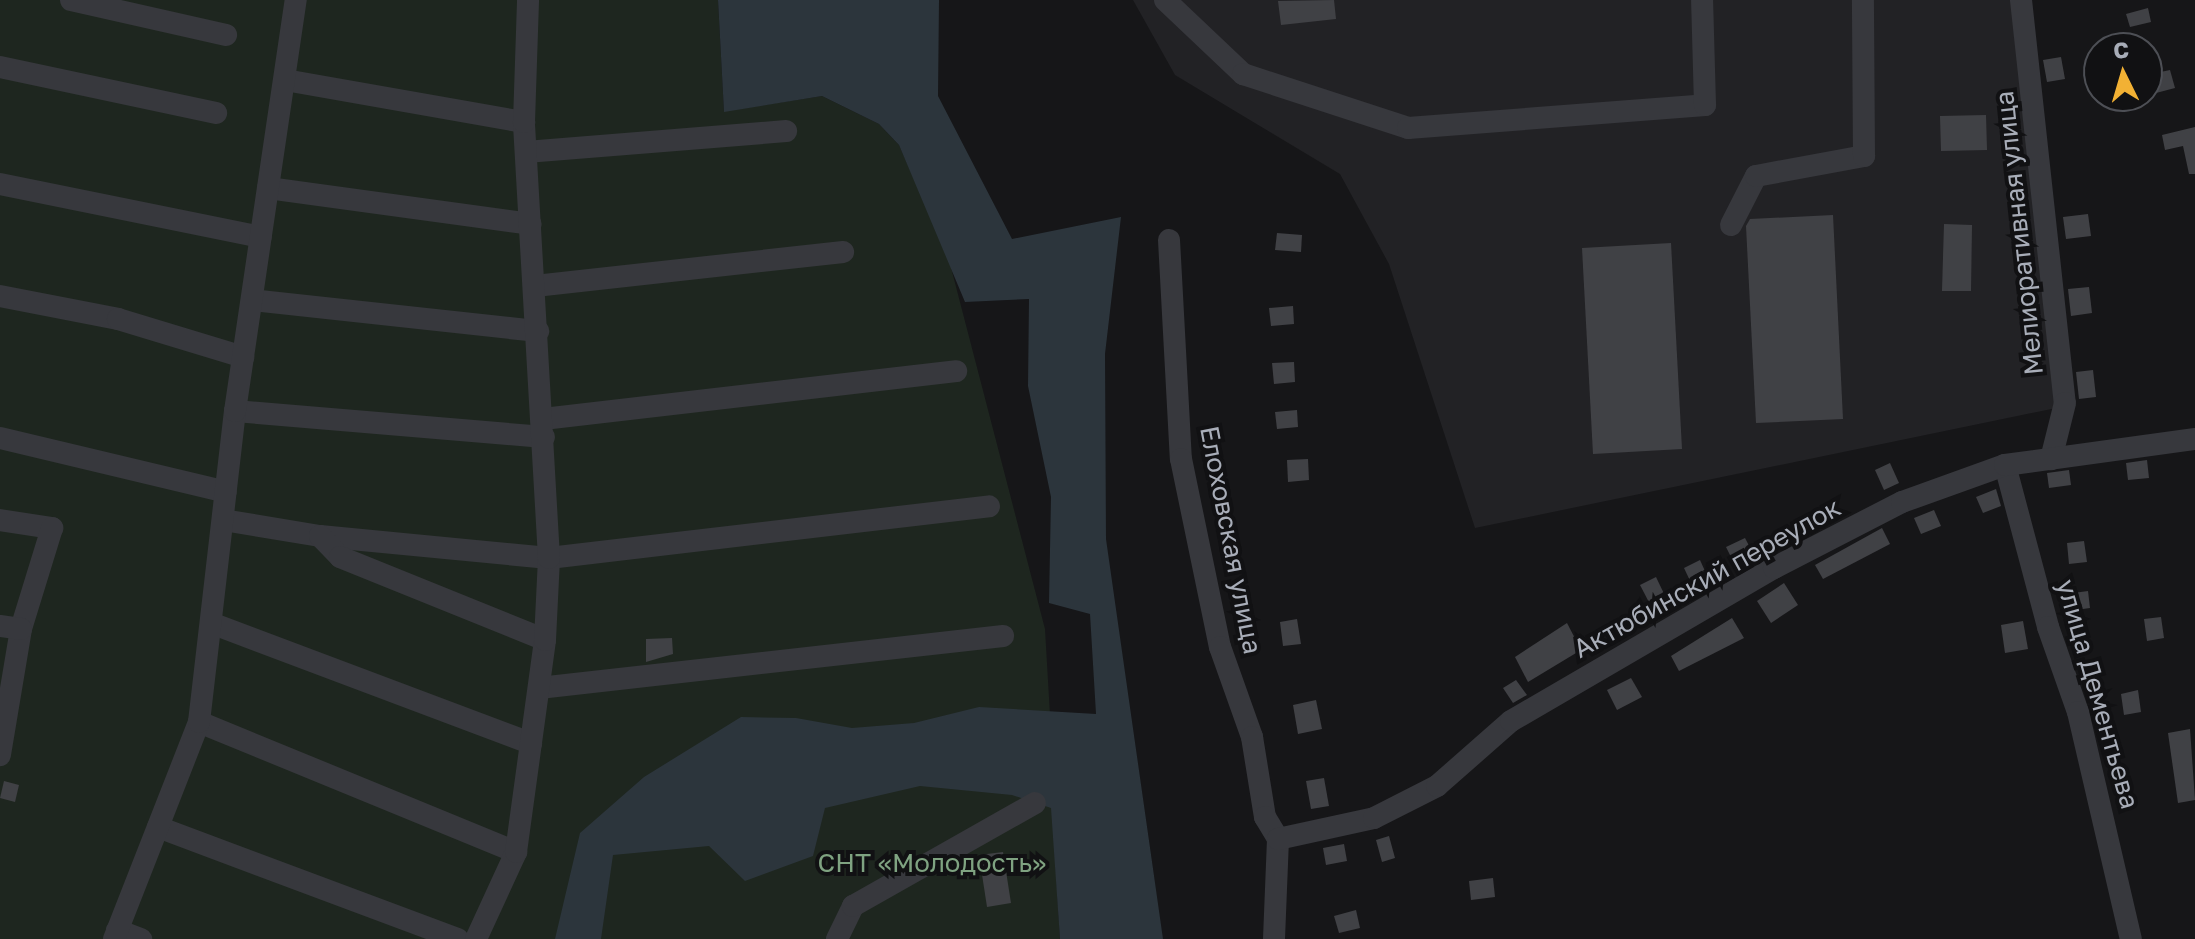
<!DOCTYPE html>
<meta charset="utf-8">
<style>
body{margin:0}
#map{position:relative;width:2195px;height:939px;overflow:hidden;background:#161618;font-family:"Golos Text",sans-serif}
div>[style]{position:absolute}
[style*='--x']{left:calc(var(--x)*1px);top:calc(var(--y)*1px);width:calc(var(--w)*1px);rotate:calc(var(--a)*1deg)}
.built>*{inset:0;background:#222225}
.green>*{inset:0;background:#1e261f}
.water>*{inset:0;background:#2c353c}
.building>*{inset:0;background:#404145}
.minor>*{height:22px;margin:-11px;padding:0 11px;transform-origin:11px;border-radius:11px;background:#37383d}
span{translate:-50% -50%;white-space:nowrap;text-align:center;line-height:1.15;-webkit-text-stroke:8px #111113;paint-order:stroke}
.street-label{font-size:26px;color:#a8adb8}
.park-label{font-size:26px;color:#7fa381}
.north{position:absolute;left:2083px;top:32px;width:80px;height:80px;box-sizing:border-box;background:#111113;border:2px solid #4d4f55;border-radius:50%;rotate:355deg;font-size:22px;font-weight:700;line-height:32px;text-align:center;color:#a8adb8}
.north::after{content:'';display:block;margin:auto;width:28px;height:36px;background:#f2b134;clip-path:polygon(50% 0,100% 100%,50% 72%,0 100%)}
</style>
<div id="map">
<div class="built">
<div style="clip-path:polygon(1133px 0,2016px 0,2061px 407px,1475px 528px,1389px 264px,1340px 174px,1175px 75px)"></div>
</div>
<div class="green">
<div style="clip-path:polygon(0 0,718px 0,724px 111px,822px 96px,879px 124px,899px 145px,948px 256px,1045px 629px,1051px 732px,1037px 803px,1052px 807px,1060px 939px,0 939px)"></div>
</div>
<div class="water">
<div style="clip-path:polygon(718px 0,939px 0,938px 96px,1012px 239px,1121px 217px,1105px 354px,1106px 539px,1163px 939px,1060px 939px,1051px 808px,1012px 795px,920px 786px,825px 808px,813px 856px,745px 881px,709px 846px,613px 855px,601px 939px,555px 939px,580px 833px,644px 777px,741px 717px,796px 718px,852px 728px,914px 723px,979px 707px,1096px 714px,1090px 614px,1049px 603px,1051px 497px,1028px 386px,1029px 299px,965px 302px,899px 145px,879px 124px,822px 96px,724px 112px)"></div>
</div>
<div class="building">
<div style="clip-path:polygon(1334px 0,1336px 19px,1281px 25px,1278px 1px)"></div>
<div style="clip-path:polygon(2148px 8px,2151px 22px,2130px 27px,2126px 14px)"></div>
<div style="clip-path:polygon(2061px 57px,2065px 79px,2047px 82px,2043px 60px)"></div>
<div style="clip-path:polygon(2170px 70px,2175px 88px,2156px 93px,2151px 74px)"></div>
<div style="clip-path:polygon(1986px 115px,1987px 150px,1941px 151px,1940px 116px)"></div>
<div style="clip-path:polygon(2195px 127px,2195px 174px,2189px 174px,2183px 146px,2165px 150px,2162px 135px)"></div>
<div style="clip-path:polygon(2088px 214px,2091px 236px,2066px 239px,2063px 217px)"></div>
<div style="clip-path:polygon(1833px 215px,1843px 419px,1756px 423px,1746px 226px,1750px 219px)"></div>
<div style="clip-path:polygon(1944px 224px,1972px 225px,1971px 291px,1942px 291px)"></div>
<div style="clip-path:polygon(1277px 233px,1302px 235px,1301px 252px,1275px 250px)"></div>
<div style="clip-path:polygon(1671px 243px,1682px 449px,1593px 454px,1582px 248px)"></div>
<div style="clip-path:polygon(2089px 287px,2092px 313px,2071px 316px,2068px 289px)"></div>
<div style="clip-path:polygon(1293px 306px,1294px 324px,1271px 326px,1269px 308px)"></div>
<div style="clip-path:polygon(1294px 362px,1295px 382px,1274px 384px,1272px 363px)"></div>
<div style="clip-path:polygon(2093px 370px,2096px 397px,2079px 399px,2076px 372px)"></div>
<div style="clip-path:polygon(1297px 410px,1298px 427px,1277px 429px,1275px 412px)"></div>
<div style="clip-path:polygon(1308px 459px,1309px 480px,1288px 482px,1287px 460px)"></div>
<div style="clip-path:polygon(2147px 460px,2149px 478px,2128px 480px,2126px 463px)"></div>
<div style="clip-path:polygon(1890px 463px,1899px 483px,1884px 490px,1875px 470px)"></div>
<div style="clip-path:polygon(2069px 470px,2071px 485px,2049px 488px,2047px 473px)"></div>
<div style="clip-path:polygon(1996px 489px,2001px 506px,1983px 513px,1976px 497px)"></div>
<div style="clip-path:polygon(1934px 510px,1941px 526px,1921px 534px,1914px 518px)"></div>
<div style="clip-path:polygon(1882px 528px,1890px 544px,1823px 579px,1815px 565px)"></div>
<div style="clip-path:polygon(1745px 538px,1757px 561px,1738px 571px,1726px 547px)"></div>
<div style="clip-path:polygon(2084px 541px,2087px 562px,2069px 564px,2067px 543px)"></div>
<div style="clip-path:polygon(1700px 560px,1709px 580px,1693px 587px,1684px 568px)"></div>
<div style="clip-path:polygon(1656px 577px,1668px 602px,1653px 610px,1640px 585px)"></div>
<div style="clip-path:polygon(1784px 583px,1798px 605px,1771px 623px,1757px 601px)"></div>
<div style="clip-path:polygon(2088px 591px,2090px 608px,2068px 611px,2066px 594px)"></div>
<div style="clip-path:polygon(2161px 617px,2164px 638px,2147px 641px,2144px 619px)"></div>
<div style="clip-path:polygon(1732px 618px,1744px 638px,1679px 671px,1671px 656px)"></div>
<div style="clip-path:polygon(1297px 619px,1301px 644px,1283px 646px,1280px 622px)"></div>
<div style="clip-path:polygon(2023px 621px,2028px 649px,2005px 653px,2001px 625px)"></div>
<div style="clip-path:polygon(1567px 623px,1581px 650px,1528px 682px,1515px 657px)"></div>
<div style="clip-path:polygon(672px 638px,673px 654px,646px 662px,646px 639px)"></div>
<div style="clip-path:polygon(1631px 678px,1642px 697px,1617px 710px,1607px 690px)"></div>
<div style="clip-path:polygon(1516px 680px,1527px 695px,1513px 703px,1503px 688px)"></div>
<div style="clip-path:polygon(2138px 690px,2141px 712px,2124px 715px,2121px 694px)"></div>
<div style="clip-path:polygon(1316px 700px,1322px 729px,1298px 734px,1293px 705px)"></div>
<div style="clip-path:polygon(2190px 729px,2195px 800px,2178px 803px,2168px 733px)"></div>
<div style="clip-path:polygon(1324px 778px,1329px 806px,1311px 809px,1306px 781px)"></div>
<div style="clip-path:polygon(4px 781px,19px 785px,15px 802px,0 798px)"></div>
<div style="clip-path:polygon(1389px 836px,1395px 858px,1382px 862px,1376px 840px)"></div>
<div style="clip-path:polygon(1344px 844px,1347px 861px,1326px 865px,1323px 848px)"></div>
<div style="clip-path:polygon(1003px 852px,1011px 903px,987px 907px,979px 855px)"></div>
<div style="clip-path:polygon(1493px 878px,1495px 897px,1471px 900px,1469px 881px)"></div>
<div style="clip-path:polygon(1356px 910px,1360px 928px,1339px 933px,1334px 916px)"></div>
</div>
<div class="minor">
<div style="--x:71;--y:0;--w:159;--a:12.7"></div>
<div style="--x:1165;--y:0;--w:108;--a:43.5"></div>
<div style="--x:1243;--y:74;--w:174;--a:18.1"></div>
<div style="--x:1408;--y:128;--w:298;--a:-4.4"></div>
<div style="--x:1705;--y:105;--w:105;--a:-91.6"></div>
<div style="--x:2021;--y:0;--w:405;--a:83.8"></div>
<div style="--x:2065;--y:403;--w:58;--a:104"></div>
<div style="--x:0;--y:67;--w:221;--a:12"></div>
<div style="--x:285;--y:80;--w:243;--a:10"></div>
<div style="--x:526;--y:152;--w:261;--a:-4.6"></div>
<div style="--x:0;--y:184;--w:266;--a:11.5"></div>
<div style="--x:268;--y:188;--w:265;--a:7.8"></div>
<div style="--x:1731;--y:225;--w:55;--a:-63"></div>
<div style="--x:1756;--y:176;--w:110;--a:-10.5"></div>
<div style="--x:1864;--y:156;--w:156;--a:-90.4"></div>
<div style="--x:1169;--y:240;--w:219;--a:86.9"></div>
<div style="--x:1181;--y:459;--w:192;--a:78.3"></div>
<div style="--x:1220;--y:647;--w:96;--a:70.4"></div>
<div style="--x:1252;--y:737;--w:81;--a:80.8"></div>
<div style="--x:1265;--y:817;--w:26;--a:59"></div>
<div style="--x:1278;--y:839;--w:100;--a:92.3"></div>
<div style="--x:535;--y:286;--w:310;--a:-6.3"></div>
<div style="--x:0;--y:296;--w:120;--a:11"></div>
<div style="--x:118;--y:319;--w:131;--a:16.9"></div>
<div style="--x:252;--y:300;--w:288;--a:6.2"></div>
<div style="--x:235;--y:411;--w:310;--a:4.8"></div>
<div style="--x:543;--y:419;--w:416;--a:-6.6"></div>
<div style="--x:0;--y:438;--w:232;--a:13.4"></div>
<div style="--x:2005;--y:465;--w:168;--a:75.1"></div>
<div style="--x:2048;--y:627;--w:90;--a:70.6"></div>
<div style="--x:2078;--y:712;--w:233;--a:76.9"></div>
<div style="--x:0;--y:520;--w:53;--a:8.7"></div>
<div style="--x:52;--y:528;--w:106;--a:107.1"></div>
<div style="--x:21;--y:629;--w:128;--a:99.5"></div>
<div style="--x:223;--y:520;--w:98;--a:9.4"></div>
<div style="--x:320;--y:536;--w:230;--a:5.5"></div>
<div style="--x:549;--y:558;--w:443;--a:-6.7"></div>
<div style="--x:320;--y:536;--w:29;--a:46"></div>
<div style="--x:340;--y:557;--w:221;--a:22"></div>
<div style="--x:211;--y:623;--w:342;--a:20.6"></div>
<div style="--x:0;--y:626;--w:21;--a:8"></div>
<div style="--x:539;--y:688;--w:467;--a:-6.4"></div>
<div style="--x:199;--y:722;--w:343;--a:22.3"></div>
<div style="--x:158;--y:827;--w:320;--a:20.5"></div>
<div style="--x:1278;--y:839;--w:98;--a:-12.3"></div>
<div style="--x:1374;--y:818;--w:71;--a:-26.9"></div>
<div style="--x:1437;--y:786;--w:98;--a:-41.3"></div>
<div style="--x:1511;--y:721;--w:304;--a:-30.2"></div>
<div style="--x:1774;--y:568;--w:144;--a:-27.3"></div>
<div style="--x:1902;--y:502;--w:109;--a:-19.8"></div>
<div style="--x:2005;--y:465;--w:192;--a:-7.8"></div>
<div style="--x:117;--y:930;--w:26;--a:21"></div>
<div style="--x:114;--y:939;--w:233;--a:-68.6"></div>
<div style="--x:199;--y:722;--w:313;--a:-83.4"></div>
<div style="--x:235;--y:411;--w:416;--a:-81.6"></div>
<div style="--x:476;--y:939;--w:96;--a:-65.3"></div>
<div style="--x:516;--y:852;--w:214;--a:-82.2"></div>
<div style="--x:545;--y:640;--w:82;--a:-87.2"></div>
<div style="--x:549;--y:558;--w:437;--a:-93.3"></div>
<div style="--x:524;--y:122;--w:122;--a:-88.1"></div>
<div style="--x:837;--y:939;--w:37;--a:-64"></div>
<div style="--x:853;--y:906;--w:209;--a:-29.5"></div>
</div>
<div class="street-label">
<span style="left:2019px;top:233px;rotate:-96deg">Мелиоративная улица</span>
<span style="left:1231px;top:540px;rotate:79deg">Елоховская улица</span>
<span style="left:1707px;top:578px;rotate:-29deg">Актюбинский переулок</span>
<span style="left:2098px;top:694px;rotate:74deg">улица Дементьева</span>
</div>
<div class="park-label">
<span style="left:932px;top:863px">СНТ «Молодость»</span>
</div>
<div class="north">С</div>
</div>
